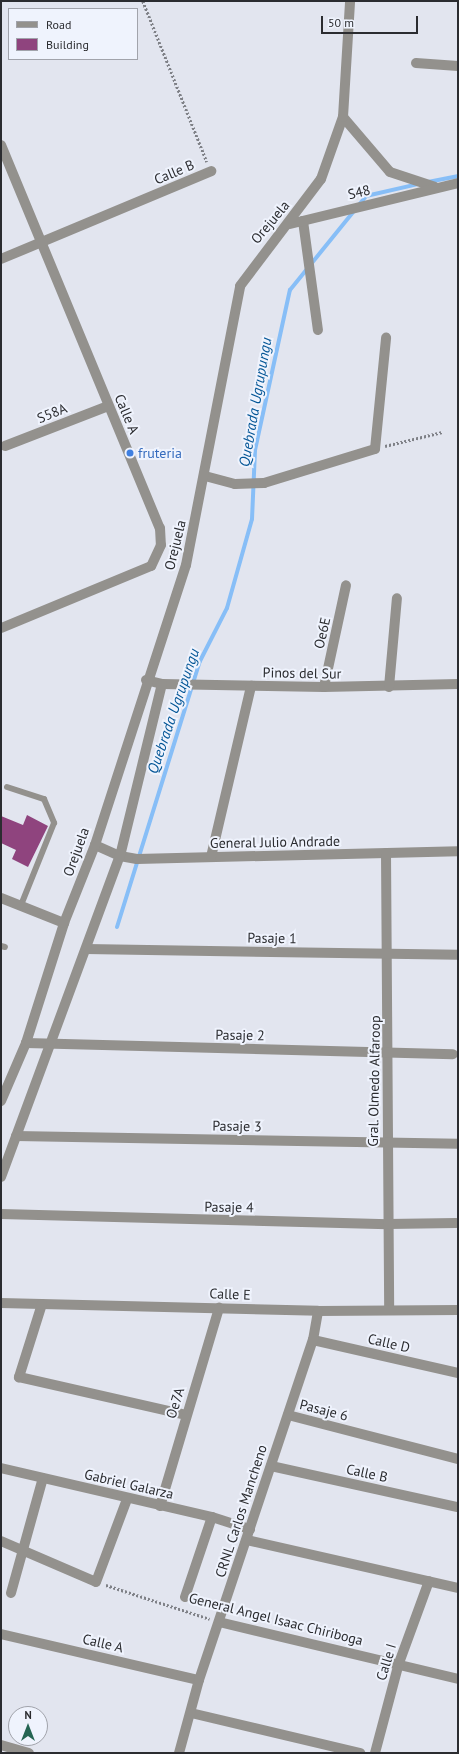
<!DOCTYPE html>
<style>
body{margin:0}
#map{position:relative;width:459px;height:1754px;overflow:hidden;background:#e2e5ef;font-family:"PT Sans",sans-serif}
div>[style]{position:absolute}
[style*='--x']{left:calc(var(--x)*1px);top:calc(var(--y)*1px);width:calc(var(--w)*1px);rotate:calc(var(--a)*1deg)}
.stream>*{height:4px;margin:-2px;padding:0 2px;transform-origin:2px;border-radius:2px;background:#87bef7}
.building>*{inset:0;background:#8f447e}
.path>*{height:2.5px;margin-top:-1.25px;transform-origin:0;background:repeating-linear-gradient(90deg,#7f8187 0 2px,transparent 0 4px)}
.service>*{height:6px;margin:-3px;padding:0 3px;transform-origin:3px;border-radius:3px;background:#93918d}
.minor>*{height:10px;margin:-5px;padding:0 5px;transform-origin:5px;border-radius:5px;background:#93918d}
.tertiary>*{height:10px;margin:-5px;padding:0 5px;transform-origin:5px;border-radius:5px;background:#93918d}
.dots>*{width:11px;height:11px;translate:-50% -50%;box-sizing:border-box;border:2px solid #eff3fd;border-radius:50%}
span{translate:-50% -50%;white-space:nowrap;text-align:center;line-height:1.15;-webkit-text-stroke:4px #eff3fd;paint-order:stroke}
.street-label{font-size:14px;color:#2b2c30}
.shop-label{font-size:14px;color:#366cbe}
.left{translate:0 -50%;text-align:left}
.water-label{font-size:15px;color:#045696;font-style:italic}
.frame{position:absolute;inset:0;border:2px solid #2b2c30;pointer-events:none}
.legend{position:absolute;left:8px;top:8px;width:130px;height:52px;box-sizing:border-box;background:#eff3fd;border:1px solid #a1a3ab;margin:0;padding:5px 7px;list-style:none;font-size:12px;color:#2b2c30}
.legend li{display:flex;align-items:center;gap:8px;height:20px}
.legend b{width:20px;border:1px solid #a1a3ab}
.north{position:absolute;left:8px;top:1706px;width:40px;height:40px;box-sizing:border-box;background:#eff3fd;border:1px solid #a1a3ab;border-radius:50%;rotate:0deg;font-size:11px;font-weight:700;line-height:16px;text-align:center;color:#2b2c30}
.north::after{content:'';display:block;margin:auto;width:14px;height:18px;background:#256553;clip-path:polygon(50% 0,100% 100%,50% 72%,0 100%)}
.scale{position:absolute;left:321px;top:16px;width:97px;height:18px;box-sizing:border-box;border:2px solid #2b2c30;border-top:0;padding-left:5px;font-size:12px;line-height:14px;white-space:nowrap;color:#2b2c30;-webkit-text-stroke:3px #eff3fd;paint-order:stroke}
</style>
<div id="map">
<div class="stream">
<div style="--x:428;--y:182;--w:31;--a:-11"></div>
<div style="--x:358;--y:206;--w:13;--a:-51"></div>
<div style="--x:366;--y:196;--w:53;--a:-13"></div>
<div style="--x:117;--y:927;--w:279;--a:-72.7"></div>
<div style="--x:200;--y:661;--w:59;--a:-63"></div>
<div style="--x:227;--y:608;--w:92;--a:-74.3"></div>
<div style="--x:252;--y:519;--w:69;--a:-87.5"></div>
<div style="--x:255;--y:450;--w:164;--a:-77.7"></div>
<div style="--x:290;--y:290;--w:102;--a:-51"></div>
</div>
<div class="building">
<div style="clip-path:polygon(27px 815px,48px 826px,28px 867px,12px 859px,16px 850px,1px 843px,1px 816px,23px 825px)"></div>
</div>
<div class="path">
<div style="--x:143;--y:1;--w:173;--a:68.3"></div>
<div style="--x:385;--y:446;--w:59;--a:-13.8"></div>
<div style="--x:106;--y:1585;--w:109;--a:18.1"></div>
</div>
<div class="service">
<div style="--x:7;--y:787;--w:39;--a:18"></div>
<div style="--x:44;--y:799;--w:26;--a:67"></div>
<div style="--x:54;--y:823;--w:88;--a:111.9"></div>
<div style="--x:1;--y:946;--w:4;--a:14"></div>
</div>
<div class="minor">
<div style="--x:416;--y:63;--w:42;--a:4.1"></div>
<div style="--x:1;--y:145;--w:415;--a:67.5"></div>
<div style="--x:160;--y:528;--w:17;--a:87"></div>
<div style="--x:161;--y:545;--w:23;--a:115"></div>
<div style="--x:151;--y:566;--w:162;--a:157.5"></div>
<div style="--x:303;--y:221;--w:110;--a:82.2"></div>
<div style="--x:1;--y:259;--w:228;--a:-22.7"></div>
<div style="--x:5;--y:446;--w:110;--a:-21.2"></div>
<div style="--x:205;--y:476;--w:31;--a:15"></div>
<div style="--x:235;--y:484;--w:29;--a:-2"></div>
<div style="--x:264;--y:483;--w:116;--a:-17"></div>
<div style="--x:375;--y:449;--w:112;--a:-84.3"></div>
<div style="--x:146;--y:680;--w:16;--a:14"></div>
<div style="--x:162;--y:684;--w:162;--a:1.1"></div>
<div style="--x:324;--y:687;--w:134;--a:-1.3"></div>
<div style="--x:324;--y:687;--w:104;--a:-77.8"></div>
<div style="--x:389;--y:687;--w:89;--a:-84.9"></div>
<div style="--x:95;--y:845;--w:27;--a:24"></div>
<div style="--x:120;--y:856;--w:17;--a:10"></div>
<div style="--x:137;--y:859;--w:321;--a:-1.4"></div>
<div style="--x:386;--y:853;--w:457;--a:89.6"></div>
<div style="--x:211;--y:857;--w:176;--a:-76.8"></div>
<div style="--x:1;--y:898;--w:68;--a:21.6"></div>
<div style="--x:86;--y:949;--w:372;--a:0.9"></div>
<div style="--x:26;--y:1043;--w:427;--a:1.5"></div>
<div style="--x:16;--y:1136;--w:442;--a:1"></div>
<div style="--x:1;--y:1177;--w:342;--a:-69.7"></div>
<div style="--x:120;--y:856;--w:177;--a:-76.3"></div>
<div style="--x:1;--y:1214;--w:387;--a:1.5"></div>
<div style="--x:388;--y:1224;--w:68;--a:-0.8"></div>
<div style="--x:1;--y:1303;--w:317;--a:1.4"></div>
<div style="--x:318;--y:1311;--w:140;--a:-0.4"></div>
<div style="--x:42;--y:1304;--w:77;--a:107.5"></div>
<div style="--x:19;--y:1377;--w:171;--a:12.8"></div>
<div style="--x:313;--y:1340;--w:149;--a:12.8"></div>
<div style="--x:288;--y:1415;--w:176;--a:14.5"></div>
<div style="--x:271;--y:1466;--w:191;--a:12.4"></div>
<div style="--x:1;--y:1468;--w:217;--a:13.1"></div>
<div style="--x:212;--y:1517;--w:40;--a:18"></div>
<div style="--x:160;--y:1506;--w:207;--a:-73.4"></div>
<div style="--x:247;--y:1540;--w:216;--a:12.8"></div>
<div style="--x:1;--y:1541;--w:103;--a:23.3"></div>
<div style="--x:96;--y:1582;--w:89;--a:-69.5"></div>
<div style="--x:11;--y:1593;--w:119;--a:-74.5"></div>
<div style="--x:185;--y:1597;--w:84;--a:-71.4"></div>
<div style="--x:219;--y:1622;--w:246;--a:13.4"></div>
<div style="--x:1;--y:1634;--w:203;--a:13.1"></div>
<div style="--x:191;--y:1713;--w:174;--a:13.3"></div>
<div style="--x:1;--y:1745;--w:29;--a:16"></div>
<div style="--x:179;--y:1753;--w:76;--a:-74.7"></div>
<div style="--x:199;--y:1680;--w:359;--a:-71.5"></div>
<div style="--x:313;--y:1340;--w:29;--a:-80"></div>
<div style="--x:375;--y:1753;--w:93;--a:-75.1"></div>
<div style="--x:399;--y:1663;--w:87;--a:-69.9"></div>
</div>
<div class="tertiary">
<div style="--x:343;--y:117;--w:72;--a:49.5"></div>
<div style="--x:390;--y:172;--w:47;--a:18.4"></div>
<div style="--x:290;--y:224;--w:173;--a:-13.7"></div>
<div style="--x:1;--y:1101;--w:63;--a:-66.7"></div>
<div style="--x:26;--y:1043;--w:126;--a:-72.4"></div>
<div style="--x:64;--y:923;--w:84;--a:-68.3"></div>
<div style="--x:95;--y:845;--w:294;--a:-72"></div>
<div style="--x:186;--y:565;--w:284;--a:-79"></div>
<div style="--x:240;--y:286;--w:134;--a:-52.9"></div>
<div style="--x:321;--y:179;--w:66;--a:-70.5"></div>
<div style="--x:343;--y:117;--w:116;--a:-86.5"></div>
</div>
<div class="dots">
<div style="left:130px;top:453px;background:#3f7fe0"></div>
</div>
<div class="street-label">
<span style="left:174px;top:172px;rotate:-23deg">Calle B</span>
<span style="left:359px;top:192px;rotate:-14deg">S48</span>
<span style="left:270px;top:222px;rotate:-50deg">Orejuela</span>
<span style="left:52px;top:413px;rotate:-22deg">S58A</span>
<span style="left:127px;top:414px;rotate:67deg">Calle A</span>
<span style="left:175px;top:545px;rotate:-76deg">Orejuela</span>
<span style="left:322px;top:633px;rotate:-77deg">Oe6E</span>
<span style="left:302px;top:673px;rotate:1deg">Pinos del Sur</span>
<span style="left:275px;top:842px;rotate:-1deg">General Julio Andrade</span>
<span style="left:76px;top:852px;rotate:-70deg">Orejuela</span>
<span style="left:272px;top:938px;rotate:1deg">Pasaje 1</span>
<span style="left:240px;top:1035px;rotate:1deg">Pasaje 2</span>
<span style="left:374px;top:1081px;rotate:-89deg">Gral. Olmedo Alfaroop</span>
<span style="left:237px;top:1126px;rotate:1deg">Pasaje 3</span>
<span style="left:229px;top:1207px;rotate:1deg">Pasaje 4</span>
<span style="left:230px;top:1294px;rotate:2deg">Calle E</span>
<span style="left:389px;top:1343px;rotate:13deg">Calle D</span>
<span style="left:175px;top:1403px;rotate:-73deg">Oe7A</span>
<span style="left:324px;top:1410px;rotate:14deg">Pasaje 6</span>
<span style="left:367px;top:1473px;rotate:12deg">Calle B</span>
<span style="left:129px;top:1484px;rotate:13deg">Gabriel Galarza</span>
<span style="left:241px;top:1511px;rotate:-72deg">CRNL Carlos Mancheno</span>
<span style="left:276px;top:1619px;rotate:14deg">General Angel Isaac Chiriboga</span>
<span style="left:103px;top:1643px;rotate:13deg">Calle A</span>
<span style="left:386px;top:1662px;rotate:-73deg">Calle I</span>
</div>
<div class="shop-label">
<span class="left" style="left:138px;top:453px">fruteria</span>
</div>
<div class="water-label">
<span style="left:255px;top:402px;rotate:-80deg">Quebrada Ugrupungu</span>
<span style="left:173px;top:711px;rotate:-71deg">Quebrada Ugrupungu</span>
</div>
<div class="frame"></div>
<ul class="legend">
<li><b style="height:5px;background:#93918d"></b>Road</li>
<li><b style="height:11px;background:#8f447e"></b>Building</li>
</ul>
<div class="north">N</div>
<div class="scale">50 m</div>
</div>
